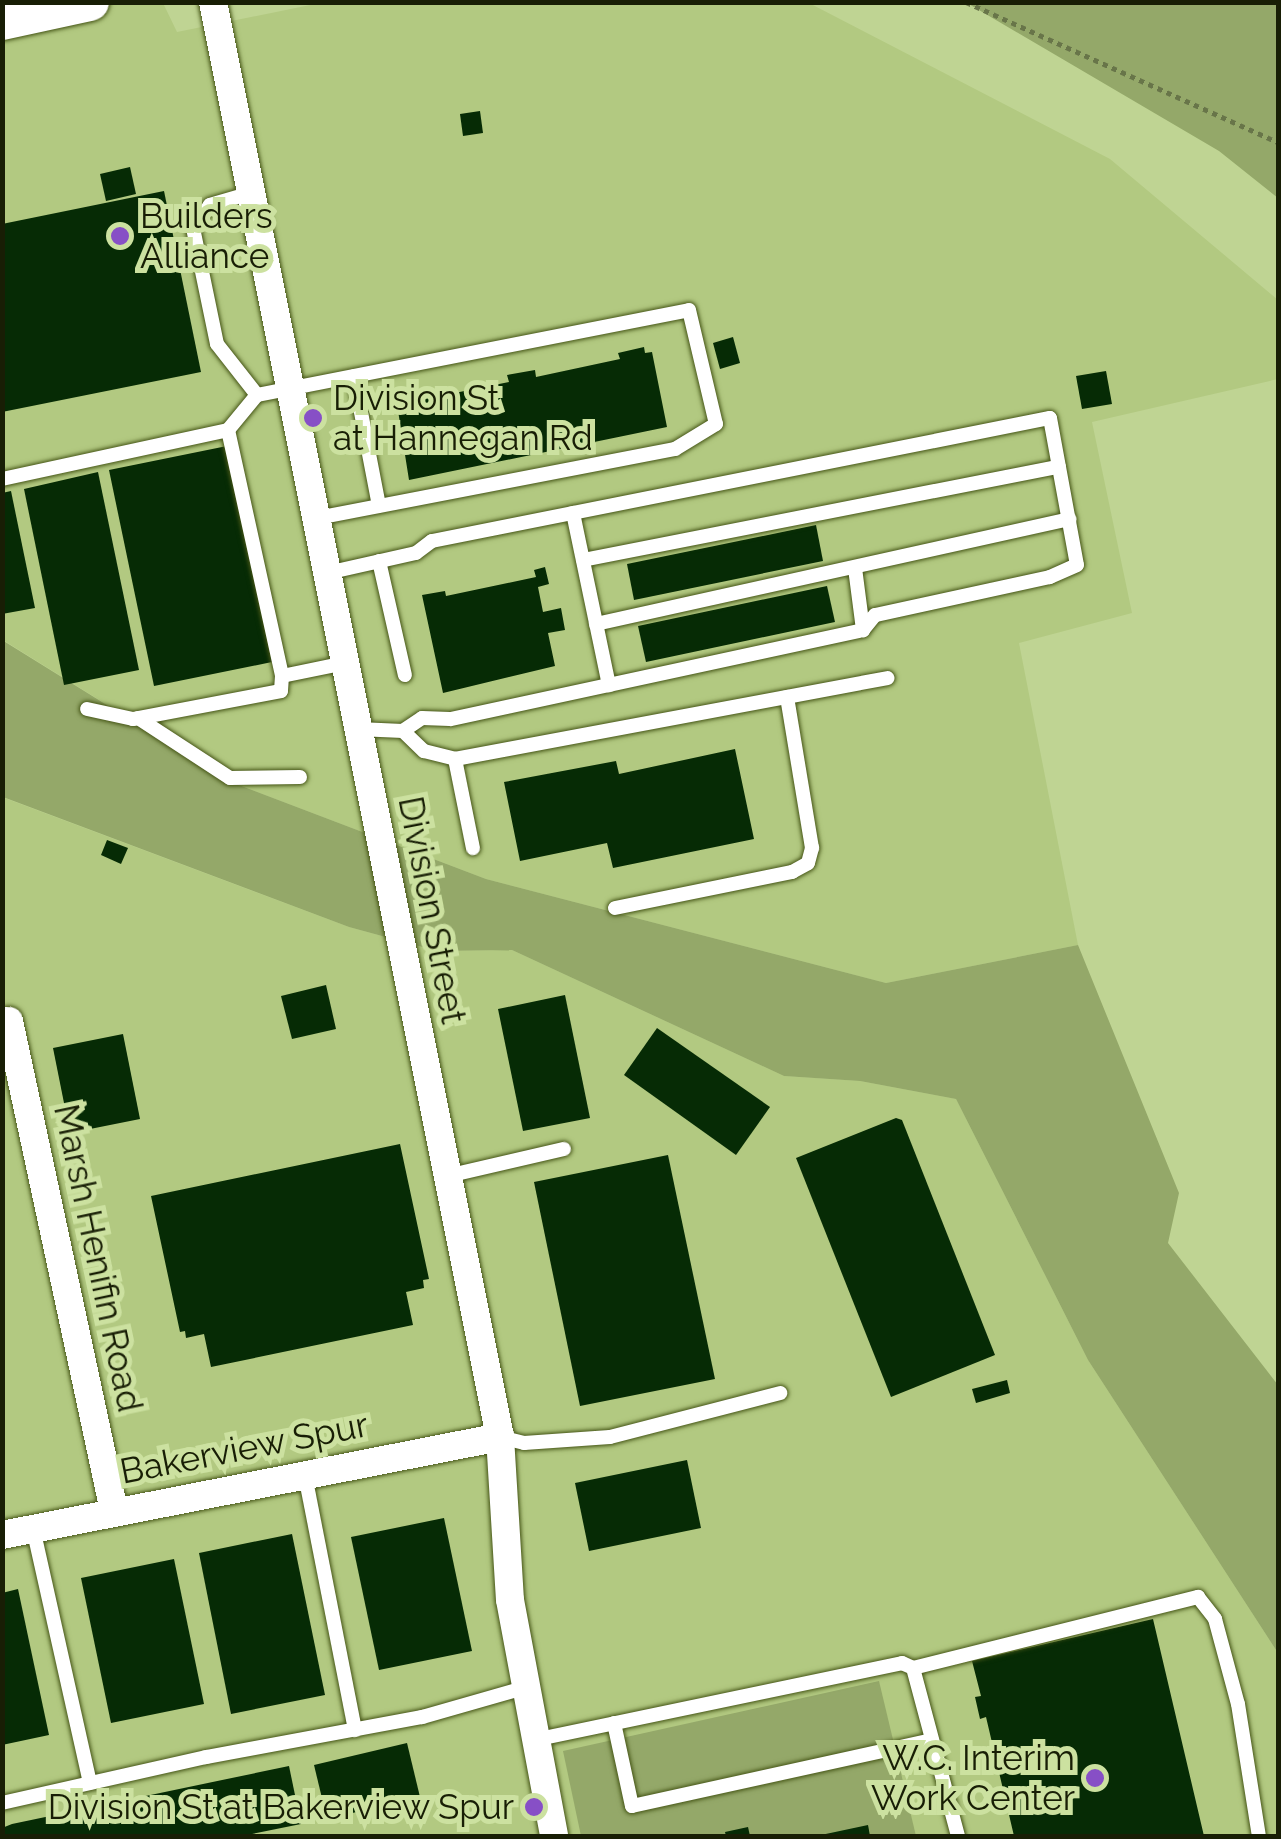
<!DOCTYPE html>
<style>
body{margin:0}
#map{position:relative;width:1281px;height:1839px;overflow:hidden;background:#bfd493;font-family:Raleway,sans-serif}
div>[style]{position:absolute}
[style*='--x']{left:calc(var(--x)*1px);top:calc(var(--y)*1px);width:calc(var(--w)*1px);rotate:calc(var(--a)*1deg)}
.built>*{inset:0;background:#b2c981}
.green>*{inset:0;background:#94a869}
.building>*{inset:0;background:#062b05}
.path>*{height:5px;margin-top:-2.5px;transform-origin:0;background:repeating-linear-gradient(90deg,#687549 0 5px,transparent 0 10px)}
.roads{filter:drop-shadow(0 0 2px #465617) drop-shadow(0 0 2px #465617)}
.service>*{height:14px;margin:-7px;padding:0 7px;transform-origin:7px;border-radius:7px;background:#fff}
.minor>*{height:28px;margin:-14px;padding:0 14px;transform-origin:14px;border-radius:14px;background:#fff}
.secondary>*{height:38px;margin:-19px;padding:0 19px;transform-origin:19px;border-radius:19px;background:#fff}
.dots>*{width:28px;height:28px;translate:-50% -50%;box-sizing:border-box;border:5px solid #cce1a0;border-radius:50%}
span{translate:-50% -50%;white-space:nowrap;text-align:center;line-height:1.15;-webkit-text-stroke:10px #cce1a0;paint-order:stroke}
.poi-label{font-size:35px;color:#181e05}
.left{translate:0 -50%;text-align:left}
.right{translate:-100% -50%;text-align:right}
.street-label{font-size:35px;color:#181e05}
.frame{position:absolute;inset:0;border:5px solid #181e05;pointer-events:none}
</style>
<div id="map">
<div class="built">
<div style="clip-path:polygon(325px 2px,809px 3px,1110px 159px,1278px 300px,1278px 379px,1092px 422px,1132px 613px,1019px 643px,1078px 945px,886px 983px,486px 879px,231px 782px,3px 640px,2px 3px,163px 3px,177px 32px)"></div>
<div style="clip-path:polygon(2px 797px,349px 927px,437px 951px,512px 950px,784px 1076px,860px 1081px,956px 1099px,1088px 1360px,1278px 1653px,1278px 1836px,3px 1836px)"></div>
</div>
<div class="green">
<div style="clip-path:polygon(967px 3px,1278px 3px,1278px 198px,1219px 151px)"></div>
<div style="clip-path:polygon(2px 640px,231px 782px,486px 879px,886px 983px,1078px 945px,1179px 1193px,1168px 1243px,1278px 1385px,1278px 1653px,1088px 1360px,956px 1099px,860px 1081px,784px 1076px,512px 950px,437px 951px,349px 927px,3px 797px)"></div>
<div style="clip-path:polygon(879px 1681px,916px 1836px,581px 1836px,563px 1751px)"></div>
</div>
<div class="building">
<div style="clip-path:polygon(480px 111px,483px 133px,463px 136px,460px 114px)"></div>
<div style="clip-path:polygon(130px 167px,136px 194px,106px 201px,100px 174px)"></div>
<div style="clip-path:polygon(164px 191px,201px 372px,2px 412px,2px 224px)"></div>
<div style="clip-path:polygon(733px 337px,740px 363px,720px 369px,713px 343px)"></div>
<div style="clip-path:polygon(644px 347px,645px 353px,652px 352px,667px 427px,409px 480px,396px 398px,423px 393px,425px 399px,509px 382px,507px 375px,535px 370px,536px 377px,620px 359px,618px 353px)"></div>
<div style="clip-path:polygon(1106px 371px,1112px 404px,1082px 409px,1076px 376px)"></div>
<div style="clip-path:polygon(227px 446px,272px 662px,154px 686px,109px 470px)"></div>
<div style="clip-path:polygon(98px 472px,139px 670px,64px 685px,24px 489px)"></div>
<div style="clip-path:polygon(11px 491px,35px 608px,2px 614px,2px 493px)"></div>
<div style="clip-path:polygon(816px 525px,823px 561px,634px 600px,627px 564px)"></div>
<div style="clip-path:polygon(545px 567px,549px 584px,538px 587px,543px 612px,561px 608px,565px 630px,548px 633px,555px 666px,443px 693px,422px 595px,445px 591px,446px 596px,536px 577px,534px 570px)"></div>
<div style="clip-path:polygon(827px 586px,835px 622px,646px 662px,638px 626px)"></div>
<div style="clip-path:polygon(735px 749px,754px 839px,613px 868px,607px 843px,520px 861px,504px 782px,616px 761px,619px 774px)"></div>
<div style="clip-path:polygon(107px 840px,128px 848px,121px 864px,101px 855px)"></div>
<div style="clip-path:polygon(326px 985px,336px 1029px,292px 1039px,281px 996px)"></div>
<div style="clip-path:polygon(565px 995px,590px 1118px,523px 1131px,498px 1009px)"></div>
<div style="clip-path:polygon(657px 1028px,770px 1107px,736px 1155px,624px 1075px)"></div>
<div style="clip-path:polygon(123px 1034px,140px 1119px,70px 1133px,53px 1048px)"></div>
<div style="clip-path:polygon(896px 1118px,902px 1120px,995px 1355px,891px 1397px,796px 1158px)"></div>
<div style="clip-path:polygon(400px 1144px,429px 1279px,423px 1280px,424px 1288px,406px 1292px,413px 1325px,211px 1367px,204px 1334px,186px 1338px,185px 1331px,180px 1332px,151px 1196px)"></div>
<div style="clip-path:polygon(668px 1155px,715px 1379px,580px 1406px,534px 1182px)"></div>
<div style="clip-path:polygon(1007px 1380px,1010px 1393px,976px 1403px,972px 1389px)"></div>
<div style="clip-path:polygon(687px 1460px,701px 1528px,589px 1551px,575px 1483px)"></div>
<div style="clip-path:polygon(444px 1518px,472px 1651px,379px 1670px,351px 1537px)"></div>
<div style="clip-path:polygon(292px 1534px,325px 1695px,231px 1714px,199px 1553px)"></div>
<div style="clip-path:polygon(174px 1559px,204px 1704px,111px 1723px,81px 1578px)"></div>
<div style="clip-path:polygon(18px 1589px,49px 1735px,2px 1745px,2px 1593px)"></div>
<div style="clip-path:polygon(1153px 1619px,1204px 1836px,1014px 1836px,986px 1717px,980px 1719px,975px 1697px,981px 1696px,972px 1661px)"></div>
<div style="clip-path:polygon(407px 1743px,420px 1797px,327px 1819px,314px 1765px)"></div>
<div style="clip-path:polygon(289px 1766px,301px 1824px,242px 1836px,2px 1836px,2px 1828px,12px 1824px)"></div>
<div style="clip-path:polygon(868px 1825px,870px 1836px,822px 1836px,821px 1835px)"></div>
<div style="clip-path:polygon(748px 1827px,750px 1836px,726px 1836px,725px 1832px)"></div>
</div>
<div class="path">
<div style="--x:966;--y:2;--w:342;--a:24.2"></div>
</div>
<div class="roads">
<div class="service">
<div style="--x:251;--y:193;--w:43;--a:163.7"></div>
<div style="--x:210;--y:205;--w:29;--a:126"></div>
<div style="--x:193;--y:228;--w:118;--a:78.3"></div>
<div style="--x:217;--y:344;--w:65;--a:51.9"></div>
<div style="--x:354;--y:376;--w:132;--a:79.1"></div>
<div style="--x:228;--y:430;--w:45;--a:-50.4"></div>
<div style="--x:257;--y:395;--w:440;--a:-11.1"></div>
<div style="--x:689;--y:310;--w:117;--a:76.7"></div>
<div style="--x:716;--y:424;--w:48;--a:148.6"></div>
<div style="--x:675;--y:449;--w:366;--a:169.1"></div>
<div style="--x:2;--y:479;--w:231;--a:-12.2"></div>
<div style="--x:228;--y:430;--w:252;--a:77.6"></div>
<div style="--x:282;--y:676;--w:15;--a:94"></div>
<div style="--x:281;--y:691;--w:151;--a:169.3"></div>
<div style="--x:133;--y:719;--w:47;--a:-167.7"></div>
<div style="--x:573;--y:513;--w:176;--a:78.2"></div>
<div style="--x:583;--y:560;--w:485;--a:-11.1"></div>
<div style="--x:379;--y:561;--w:117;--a:77.2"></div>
<div style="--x:855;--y:568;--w:63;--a:82.6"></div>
<div style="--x:327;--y:573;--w:91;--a:-12.7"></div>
<div style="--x:416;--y:553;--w:20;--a:-37"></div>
<div style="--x:432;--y:541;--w:630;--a:-11.26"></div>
<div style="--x:1050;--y:418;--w:149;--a:79.6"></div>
<div style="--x:1077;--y:565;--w:30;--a:156"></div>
<div style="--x:1050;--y:577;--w:179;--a:167.7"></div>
<div style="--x:875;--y:615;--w:19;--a:129"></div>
<div style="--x:863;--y:630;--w:422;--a:167.8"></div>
<div style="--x:450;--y:719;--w:28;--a:-178"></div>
<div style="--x:422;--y:718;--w:23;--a:146"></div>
<div style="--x:596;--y:624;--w:485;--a:-12.5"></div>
<div style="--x:282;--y:676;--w:64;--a:-11.7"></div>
<div style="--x:138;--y:718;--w:110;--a:33.1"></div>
<div style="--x:230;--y:778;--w:70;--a:-0.8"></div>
<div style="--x:358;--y:729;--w:45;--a:2.5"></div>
<div style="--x:403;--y:731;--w:29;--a:44"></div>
<div style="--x:424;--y:751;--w:32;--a:14"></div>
<div style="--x:455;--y:759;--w:440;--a:-10.6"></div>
<div style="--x:455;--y:759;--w:91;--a:78.6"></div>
<div style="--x:615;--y:908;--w:181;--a:-11.5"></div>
<div style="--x:792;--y:872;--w:18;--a:-29"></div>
<div style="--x:808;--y:863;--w:16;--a:-75"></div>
<div style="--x:812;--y:848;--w:153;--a:-99.4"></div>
<div style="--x:447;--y:1176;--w:120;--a:-13"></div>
<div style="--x:500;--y:1437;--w:25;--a:14"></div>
<div style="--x:524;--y:1443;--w:86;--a:-4"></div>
<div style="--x:610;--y:1437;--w:176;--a:-14.5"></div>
<div style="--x:305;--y:1475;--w:260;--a:78.9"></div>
<div style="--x:33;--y:1528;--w:261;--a:77.4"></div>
<div style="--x:913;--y:1668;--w:294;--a:-14"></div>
<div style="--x:1198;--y:1597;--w:28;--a:52"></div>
<div style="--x:1215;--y:1619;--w:88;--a:74.9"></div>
<div style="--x:1238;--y:1704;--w:134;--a:81"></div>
<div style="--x:614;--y:1723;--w:85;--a:77.8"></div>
<div style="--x:632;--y:1806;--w:307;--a:-12.4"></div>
<div style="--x:534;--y:1740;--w:376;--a:-11.8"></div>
<div style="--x:902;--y:1663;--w:12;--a:24"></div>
<div style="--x:913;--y:1668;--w:174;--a:75"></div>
<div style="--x:2;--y:1803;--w:209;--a:-12.7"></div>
<div style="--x:206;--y:1757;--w:220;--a:-10.5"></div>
<div style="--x:422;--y:1717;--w:106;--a:-15.9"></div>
</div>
<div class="minor">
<div style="--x:213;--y:2;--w:1463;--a:78.69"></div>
<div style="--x:500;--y:1437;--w:163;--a:86.5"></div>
<div style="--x:510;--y:1600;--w:240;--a:79.4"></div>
<div style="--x:9;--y:1021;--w:501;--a:77.91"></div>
<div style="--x:2;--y:1535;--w:508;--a:-11.13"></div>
</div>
<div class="secondary">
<div style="--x:2;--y:21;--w:90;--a:-12.2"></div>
</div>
</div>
<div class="dots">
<div style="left:120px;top:236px;background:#874fc6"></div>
<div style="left:313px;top:418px;background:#874fc6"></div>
<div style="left:1095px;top:1778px;background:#874fc6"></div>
<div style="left:534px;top:1807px;background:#874fc6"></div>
</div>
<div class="poi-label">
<span class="left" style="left:140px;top:236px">Builders<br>Alliance</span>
<span class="left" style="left:333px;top:418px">Division St<br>at Hannegan Rd</span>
<span class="right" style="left:1075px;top:1778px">W.C. Interim<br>Work Center</span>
<span class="right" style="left:514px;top:1807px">Division St at Bakerview Spur</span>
</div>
<div class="street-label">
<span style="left:432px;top:910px;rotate:79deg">Division Street</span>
<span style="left:98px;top:1258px;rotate:78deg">Marsh Henifin Road</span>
<span style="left:244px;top:1448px;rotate:-11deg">Bakerview Spur</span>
</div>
<div class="frame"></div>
</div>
